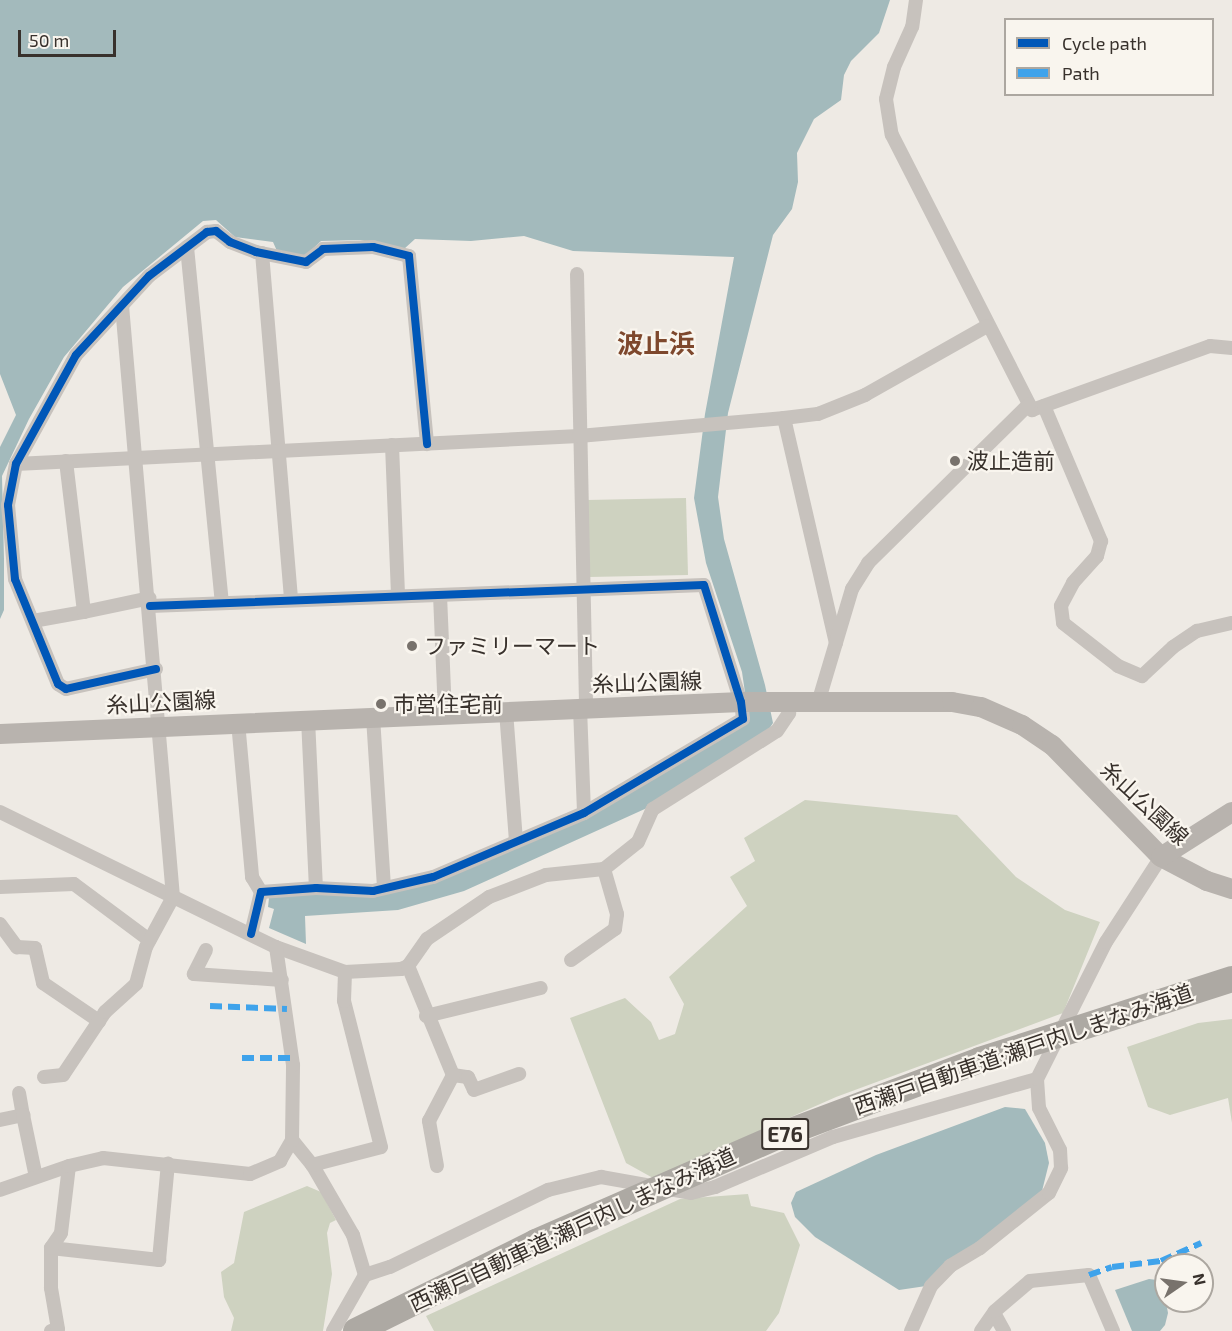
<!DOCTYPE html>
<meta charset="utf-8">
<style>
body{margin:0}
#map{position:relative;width:1232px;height:1331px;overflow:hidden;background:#eeeae4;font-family:"Exo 2","Noto Sans JP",sans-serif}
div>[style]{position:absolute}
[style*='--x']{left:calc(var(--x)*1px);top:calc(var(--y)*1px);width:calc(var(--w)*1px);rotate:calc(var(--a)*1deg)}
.green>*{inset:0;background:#ced2c0}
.water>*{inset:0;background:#a3babc}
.street>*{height:14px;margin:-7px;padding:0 7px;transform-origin:7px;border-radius:7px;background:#c7c2bd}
.secondary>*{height:20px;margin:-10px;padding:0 10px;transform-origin:10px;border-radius:10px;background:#b8b3ae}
.highway-bridge>*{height:26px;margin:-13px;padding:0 13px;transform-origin:13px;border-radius:13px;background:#ada9a3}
.quiet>*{height:6px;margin-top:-3px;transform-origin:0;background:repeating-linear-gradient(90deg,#3fa3eb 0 12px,transparent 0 18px)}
.cycleway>*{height:8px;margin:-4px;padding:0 4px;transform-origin:4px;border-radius:4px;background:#0057b8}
.dots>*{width:16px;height:16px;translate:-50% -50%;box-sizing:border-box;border:3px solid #f9f5ee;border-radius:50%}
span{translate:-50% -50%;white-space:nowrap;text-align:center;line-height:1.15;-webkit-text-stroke:4.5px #f9f5ee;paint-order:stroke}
.shield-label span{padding:2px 4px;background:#f9f5ee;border:2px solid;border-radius:4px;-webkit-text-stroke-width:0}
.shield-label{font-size:21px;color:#38312c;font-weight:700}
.poi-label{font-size:22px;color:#38312c}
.left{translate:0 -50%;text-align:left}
.street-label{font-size:22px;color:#38312c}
.quarter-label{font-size:26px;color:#7e482d;font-weight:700}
.legend{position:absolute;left:1004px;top:18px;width:210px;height:78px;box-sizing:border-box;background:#f9f5ee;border:2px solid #aca7a0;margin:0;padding:8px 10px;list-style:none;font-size:18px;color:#38312c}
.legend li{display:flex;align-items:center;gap:12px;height:30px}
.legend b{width:30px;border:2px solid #aca7a0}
.north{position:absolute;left:1154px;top:1253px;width:60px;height:60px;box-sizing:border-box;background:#f9f5ee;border:2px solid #aca7a0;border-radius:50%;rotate:77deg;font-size:16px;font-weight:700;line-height:24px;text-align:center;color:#38312c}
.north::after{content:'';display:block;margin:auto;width:21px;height:27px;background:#78726c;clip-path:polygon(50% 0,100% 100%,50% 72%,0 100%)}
.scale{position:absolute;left:18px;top:30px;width:98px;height:27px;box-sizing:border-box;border:3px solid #38312c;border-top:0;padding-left:8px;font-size:18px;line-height:21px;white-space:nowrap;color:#38312c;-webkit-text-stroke:4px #f9f5ee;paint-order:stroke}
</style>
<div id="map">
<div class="green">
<div style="clip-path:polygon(686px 498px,688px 575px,589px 577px,587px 500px)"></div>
<div style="clip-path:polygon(805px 800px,957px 815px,1016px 877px,1065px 910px,1100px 922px,1063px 1013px,836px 1097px,653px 1178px,626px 1163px,570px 1018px,625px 998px,651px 1022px,659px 1040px,675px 1034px,684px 1004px,669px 977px,747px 906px,730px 877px,755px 861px,744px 838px)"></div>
<div style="clip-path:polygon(1232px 1019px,1232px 1123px,1228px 1098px,1170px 1115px,1148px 1107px,1127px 1047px,1198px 1023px)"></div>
<div style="clip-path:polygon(307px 1186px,321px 1192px,336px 1220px,330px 1223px,327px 1233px,332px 1274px,323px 1331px,231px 1331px,234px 1318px,224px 1297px,221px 1272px,234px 1263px,244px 1212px)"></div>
<div style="clip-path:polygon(748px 1194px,751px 1206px,784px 1213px,800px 1245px,779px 1313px,766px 1331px,434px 1331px,426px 1316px,680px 1199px)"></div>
</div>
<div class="water">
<div style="clip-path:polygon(0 0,890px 0,879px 33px,851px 61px,844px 75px,841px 100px,814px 119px,797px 153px,798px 182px,792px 209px,773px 235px,728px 413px,718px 497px,724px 539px,765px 685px,773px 723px,769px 729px,658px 803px,464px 891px,398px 910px,305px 916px,306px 944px,269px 928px,274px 909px,268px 907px,269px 898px,323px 892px,378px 893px,597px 812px,749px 720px,742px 672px,706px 563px,694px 498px,705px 414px,734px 257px,573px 251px,524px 236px,471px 241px,415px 239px,404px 249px,360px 240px,321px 241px,305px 256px,277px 251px,273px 242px,235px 237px,216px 220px,203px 221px,123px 287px,64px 357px,29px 419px,2px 476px,4px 559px,4px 610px,0 619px,0 447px,16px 415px,0 374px)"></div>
<div style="clip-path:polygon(1005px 1107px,1025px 1109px,1045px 1143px,1049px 1163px,1042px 1191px,926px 1286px,899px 1290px,815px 1237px,795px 1217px,791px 1203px,796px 1192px,876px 1155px)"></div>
<div style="clip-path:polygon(1149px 1279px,1157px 1280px,1163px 1287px,1168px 1313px,1165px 1325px,1160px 1331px,1132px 1331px,1115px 1290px)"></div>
</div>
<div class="street">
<div style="--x:916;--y:0;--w:27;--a:98"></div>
<div style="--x:912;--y:27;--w:44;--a:114.2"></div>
<div style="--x:894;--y:67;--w:33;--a:104"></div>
<div style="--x:886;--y:99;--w:36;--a:81"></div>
<div style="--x:892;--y:135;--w:309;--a:63"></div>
<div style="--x:1032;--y:410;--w:189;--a:-19.8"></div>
<div style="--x:1210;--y:346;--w:22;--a:5"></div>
<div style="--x:187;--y:247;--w:357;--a:84.4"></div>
<div style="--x:262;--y:253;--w:346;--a:85.2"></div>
<div style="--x:577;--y:274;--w:434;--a:88.8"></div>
<div style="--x:1044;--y:406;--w:147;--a:67.1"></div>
<div style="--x:1101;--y:541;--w:16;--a:105"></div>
<div style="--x:1097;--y:556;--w:36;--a:132"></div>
<div style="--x:1073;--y:583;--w:26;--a:118"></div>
<div style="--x:1061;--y:606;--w:17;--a:83"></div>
<div style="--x:1063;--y:623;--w:70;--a:38"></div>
<div style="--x:1118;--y:666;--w:26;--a:23"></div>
<div style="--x:1142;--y:676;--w:42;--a:-43.1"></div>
<div style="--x:1173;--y:647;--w:29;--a:-34"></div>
<div style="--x:1197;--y:631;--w:36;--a:-13"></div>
<div style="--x:784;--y:418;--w:34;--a:-7"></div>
<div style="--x:818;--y:414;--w:51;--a:-22"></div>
<div style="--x:865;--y:395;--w:140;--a:-29.5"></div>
<div style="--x:392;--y:445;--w:151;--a:87.7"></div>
<div style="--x:16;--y:464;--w:564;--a:-2.85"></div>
<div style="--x:579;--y:436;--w:206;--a:-5"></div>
<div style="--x:784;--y:418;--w:231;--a:77"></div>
<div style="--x:440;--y:595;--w:119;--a:87.6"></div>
<div style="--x:150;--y:606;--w:554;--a:-2.17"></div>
<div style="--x:704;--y:585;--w:123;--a:72.5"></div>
<div style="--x:741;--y:702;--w:17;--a:83"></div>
<div style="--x:743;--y:719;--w:185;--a:149.4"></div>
<div style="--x:584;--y:813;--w:164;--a:157"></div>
<div style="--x:433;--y:877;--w:62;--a:166.9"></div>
<div style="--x:373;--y:891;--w:57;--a:-177"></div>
<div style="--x:316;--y:888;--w:55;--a:175.8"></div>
<div style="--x:261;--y:892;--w:43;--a:103.4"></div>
<div style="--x:84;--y:612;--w:67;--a:-12"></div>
<div style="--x:33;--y:621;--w:52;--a:-10"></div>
<div style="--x:84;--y:612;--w:152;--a:-96.8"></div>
<div style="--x:156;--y:669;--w:92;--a:167.5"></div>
<div style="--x:66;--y:689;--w:9;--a:-148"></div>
<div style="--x:58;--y:684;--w:113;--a:-112.3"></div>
<div style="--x:15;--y:579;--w:74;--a:-95.4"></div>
<div style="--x:8;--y:505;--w:42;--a:-79"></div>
<div style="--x:16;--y:464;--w:124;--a:-61.2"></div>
<div style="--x:76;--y:355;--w:108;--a:-47.3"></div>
<div style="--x:149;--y:276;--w:73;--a:-37.2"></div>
<div style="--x:207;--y:232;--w:9;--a:-6"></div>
<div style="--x:216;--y:231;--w:18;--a:38"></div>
<div style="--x:230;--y:242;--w:28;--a:21"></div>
<div style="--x:256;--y:252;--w:51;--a:11.3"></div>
<div style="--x:306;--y:262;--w:21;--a:-37"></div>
<div style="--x:323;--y:249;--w:50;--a:-2.3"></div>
<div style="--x:373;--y:247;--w:37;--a:14"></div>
<div style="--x:409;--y:256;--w:189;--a:84.5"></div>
<div style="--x:818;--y:703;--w:119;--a:-73.4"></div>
<div style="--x:852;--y:589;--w:31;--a:-58"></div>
<div style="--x:868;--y:563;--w:226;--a:-44.6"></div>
<div style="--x:580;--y:708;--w:105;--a:87.8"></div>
<div style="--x:506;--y:711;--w:131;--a:85.6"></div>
<div style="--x:373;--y:717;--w:171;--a:86.3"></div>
<div style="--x:308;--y:719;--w:169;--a:87.3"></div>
<div style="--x:238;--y:722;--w:156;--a:84.8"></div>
<div style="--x:252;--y:877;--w:17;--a:59"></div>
<div style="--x:0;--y:812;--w:307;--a:26.1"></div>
<div style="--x:276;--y:947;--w:73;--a:19.9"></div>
<div style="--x:345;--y:972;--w:56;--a:-3.1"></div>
<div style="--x:401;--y:969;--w:8;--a:-23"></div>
<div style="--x:408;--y:966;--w:33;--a:-55"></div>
<div style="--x:427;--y:939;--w:75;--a:-34.1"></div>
<div style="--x:489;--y:897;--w:61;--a:-21.1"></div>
<div style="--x:546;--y:875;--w:58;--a:-5.9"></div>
<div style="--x:604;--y:869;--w:43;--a:-38.5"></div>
<div style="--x:638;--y:842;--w:36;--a:-66"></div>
<div style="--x:653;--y:809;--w:146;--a:-32.2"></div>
<div style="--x:777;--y:731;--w:22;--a:-56"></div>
<div style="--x:789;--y:713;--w:9;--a:-90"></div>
<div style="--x:0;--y:887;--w:74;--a:-2.3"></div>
<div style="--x:74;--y:884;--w:94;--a:36.7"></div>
<div style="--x:0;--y:924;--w:29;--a:54"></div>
<div style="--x:17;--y:947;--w:18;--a:3"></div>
<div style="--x:35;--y:948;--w:36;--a:77"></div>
<div style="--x:43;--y:983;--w:68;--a:34.2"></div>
<div style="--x:206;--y:950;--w:27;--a:117"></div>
<div style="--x:194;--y:974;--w:88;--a:3.9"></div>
<div style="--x:571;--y:960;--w:54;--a:-35.2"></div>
<div style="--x:615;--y:929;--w:15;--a:-82"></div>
<div style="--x:617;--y:914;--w:47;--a:-106.1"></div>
<div style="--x:408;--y:966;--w:118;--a:67.6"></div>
<div style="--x:453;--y:1075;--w:15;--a:8"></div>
<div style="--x:468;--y:1077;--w:14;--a:65"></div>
<div style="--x:474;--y:1090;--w:48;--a:-19.6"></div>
<div style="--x:426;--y:1016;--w:118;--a:-13.7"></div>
<div style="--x:44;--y:1077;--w:19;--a:-6"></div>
<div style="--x:63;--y:1075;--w:76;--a:-56.3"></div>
<div style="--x:105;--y:1012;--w:42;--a:-42.1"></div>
<div style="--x:136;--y:984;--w:38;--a:-75"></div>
<div style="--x:146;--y:947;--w:57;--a:-61.6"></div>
<div style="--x:173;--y:897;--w:593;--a:-94.93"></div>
<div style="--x:19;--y:1093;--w:22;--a:80"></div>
<div style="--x:0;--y:1120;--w:24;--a:-12"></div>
<div style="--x:23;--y:1115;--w:63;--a:78.2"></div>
<div style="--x:292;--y:1140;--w:33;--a:51"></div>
<div style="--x:313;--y:1166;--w:80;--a:59.9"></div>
<div style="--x:353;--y:1235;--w:42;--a:73.3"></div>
<div style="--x:312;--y:1165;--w:71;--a:-14.6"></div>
<div style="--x:381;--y:1147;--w:151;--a:-104.2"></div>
<div style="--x:344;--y:1001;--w:29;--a:-88"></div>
<div style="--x:437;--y:1166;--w:46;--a:-100.1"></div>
<div style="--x:429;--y:1121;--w:52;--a:-62.4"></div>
<div style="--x:0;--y:1190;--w:73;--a:-19.2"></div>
<div style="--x:51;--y:1248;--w:109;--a:6.3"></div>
<div style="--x:159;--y:1260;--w:97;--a:-84.7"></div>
<div style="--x:994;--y:1313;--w:21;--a:61"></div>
<div style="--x:51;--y:1331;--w:7;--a:-16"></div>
<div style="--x:58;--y:1329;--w:42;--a:-99.7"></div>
<div style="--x:51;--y:1288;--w:40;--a:-90"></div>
<div style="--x:51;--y:1248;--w:18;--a:-56"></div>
<div style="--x:61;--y:1233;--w:67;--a:-83.2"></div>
<div style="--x:69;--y:1166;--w:35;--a:-13"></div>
<div style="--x:103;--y:1158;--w:148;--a:6.2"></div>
<div style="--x:250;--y:1174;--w:33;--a:-23"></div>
<div style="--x:280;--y:1161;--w:24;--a:-60"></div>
<div style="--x:292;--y:1140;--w:75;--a:-89.2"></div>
<div style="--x:293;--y:1065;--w:119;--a:-98.2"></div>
<div style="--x:333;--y:1331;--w:64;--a:-60.3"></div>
<div style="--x:365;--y:1275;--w:26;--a:-18"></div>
<div style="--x:390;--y:1267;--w:176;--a:-26"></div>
<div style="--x:548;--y:1190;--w:55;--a:-13.8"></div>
<div style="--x:601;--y:1177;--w:91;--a:10.1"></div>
<div style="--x:691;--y:1193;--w:25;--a:-14"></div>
<div style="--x:715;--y:1187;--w:128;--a:-23"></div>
<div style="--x:833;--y:1137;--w:212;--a:-15.9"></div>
<div style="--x:911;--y:1331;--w:49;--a:-66"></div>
<div style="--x:931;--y:1286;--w:28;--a:-46"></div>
<div style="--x:950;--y:1266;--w:35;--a:-31"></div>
<div style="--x:980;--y:1248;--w:88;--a:-38.6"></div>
<div style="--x:1049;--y:1193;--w:28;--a:-64"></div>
<div style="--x:1061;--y:1168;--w:18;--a:-93"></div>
<div style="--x:1060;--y:1150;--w:47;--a:-116.6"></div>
<div style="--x:1039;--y:1108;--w:29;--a:-94"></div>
<div style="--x:1037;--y:1079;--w:153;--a:-63.3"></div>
<div style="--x:1106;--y:942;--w:101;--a:-57.1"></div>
<div style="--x:981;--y:1331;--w:24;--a:-55"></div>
<div style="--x:995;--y:1311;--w:46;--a:-40.6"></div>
<div style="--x:1030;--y:1281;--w:59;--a:-5.8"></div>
<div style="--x:1089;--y:1275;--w:61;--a:66.8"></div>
</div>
<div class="secondary">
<div style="--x:0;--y:734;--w:742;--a:-2.47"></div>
<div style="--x:741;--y:702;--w:211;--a:0"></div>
<div style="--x:952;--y:702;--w:29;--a:10"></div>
<div style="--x:981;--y:707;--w:45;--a:23.7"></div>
<div style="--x:1022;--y:725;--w:36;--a:34"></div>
<div style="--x:1052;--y:745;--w:156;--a:45.8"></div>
<div style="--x:1161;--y:857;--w:52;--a:27.6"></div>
<div style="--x:1207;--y:881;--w:26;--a:18"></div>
<div style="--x:1161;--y:857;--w:84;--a:-32.4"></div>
</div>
<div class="highway-bridge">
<div style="--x:356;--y:1331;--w:201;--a:-26.3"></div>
<div style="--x:536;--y:1242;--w:273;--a:-23.6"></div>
<div style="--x:786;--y:1133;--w:207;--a:-20.6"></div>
<div style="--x:980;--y:1060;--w:265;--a:-17.8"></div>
</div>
<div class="quiet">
<div style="--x:210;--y:1006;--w:77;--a:2.2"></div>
<div style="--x:242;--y:1058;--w:50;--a:0"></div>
<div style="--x:1089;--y:1275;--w:24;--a:-19"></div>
<div style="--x:1112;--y:1267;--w:49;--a:-7"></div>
<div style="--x:1161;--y:1261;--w:44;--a:-24.2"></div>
</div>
<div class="cycleway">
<div style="--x:150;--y:606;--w:554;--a:-2.17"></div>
<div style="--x:704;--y:585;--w:123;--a:72.5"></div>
<div style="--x:741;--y:702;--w:17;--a:83"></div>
<div style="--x:743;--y:719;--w:185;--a:149.4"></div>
<div style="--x:584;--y:813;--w:164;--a:157"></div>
<div style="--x:433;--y:877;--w:62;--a:166.9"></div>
<div style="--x:373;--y:891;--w:57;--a:-177"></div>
<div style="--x:316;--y:888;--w:55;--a:175.8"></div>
<div style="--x:261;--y:892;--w:43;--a:103.4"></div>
<div style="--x:156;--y:669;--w:92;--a:167.5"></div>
<div style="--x:66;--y:689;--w:9;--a:-148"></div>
<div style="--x:58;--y:684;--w:113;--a:-112.3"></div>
<div style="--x:15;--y:579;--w:74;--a:-95.4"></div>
<div style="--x:8;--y:505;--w:42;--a:-79"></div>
<div style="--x:16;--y:464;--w:124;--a:-61.2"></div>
<div style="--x:76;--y:355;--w:108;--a:-47.3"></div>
<div style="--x:149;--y:276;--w:73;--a:-37.2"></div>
<div style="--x:207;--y:232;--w:9;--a:-6"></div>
<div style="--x:216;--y:231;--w:18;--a:38"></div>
<div style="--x:230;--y:242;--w:28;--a:21"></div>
<div style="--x:256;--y:252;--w:51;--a:11.3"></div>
<div style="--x:306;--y:262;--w:21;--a:-37"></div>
<div style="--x:323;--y:249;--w:50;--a:-2.3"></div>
<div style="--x:373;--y:247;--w:37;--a:14"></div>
<div style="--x:409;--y:256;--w:189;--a:84.5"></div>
</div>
<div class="dots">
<div style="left:955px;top:461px;background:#78726c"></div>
<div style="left:412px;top:646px;background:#78726c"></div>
<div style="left:381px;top:704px;background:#78726c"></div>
</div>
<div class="shield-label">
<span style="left:785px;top:1134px">E76</span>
</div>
<div class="poi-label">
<span class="left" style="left:967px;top:461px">波止造前</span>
<span class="left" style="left:424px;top:646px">ファミリーマート</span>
<span class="left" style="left:393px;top:704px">市営住宅前</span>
</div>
<div class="street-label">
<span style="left:647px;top:682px;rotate:-2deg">糸山公園線</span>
<span style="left:161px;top:702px;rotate:-3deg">糸山公園線</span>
<span style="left:1145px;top:803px;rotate:43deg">糸山公園線</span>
<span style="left:1023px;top:1049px;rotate:-19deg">西瀬戸自動車道;瀬戸内しまなみ海道</span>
<span style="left:572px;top:1229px;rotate:-25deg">西瀬戸自動車道;瀬戸内しまなみ海道</span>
</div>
<div class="quarter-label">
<span style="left:656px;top:343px">波止浜</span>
</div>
<ul class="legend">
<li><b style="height:8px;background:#0057b8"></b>Cycle path</li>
<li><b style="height:8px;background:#3fa3eb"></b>Path</li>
</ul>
<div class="north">N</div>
<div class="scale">50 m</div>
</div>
